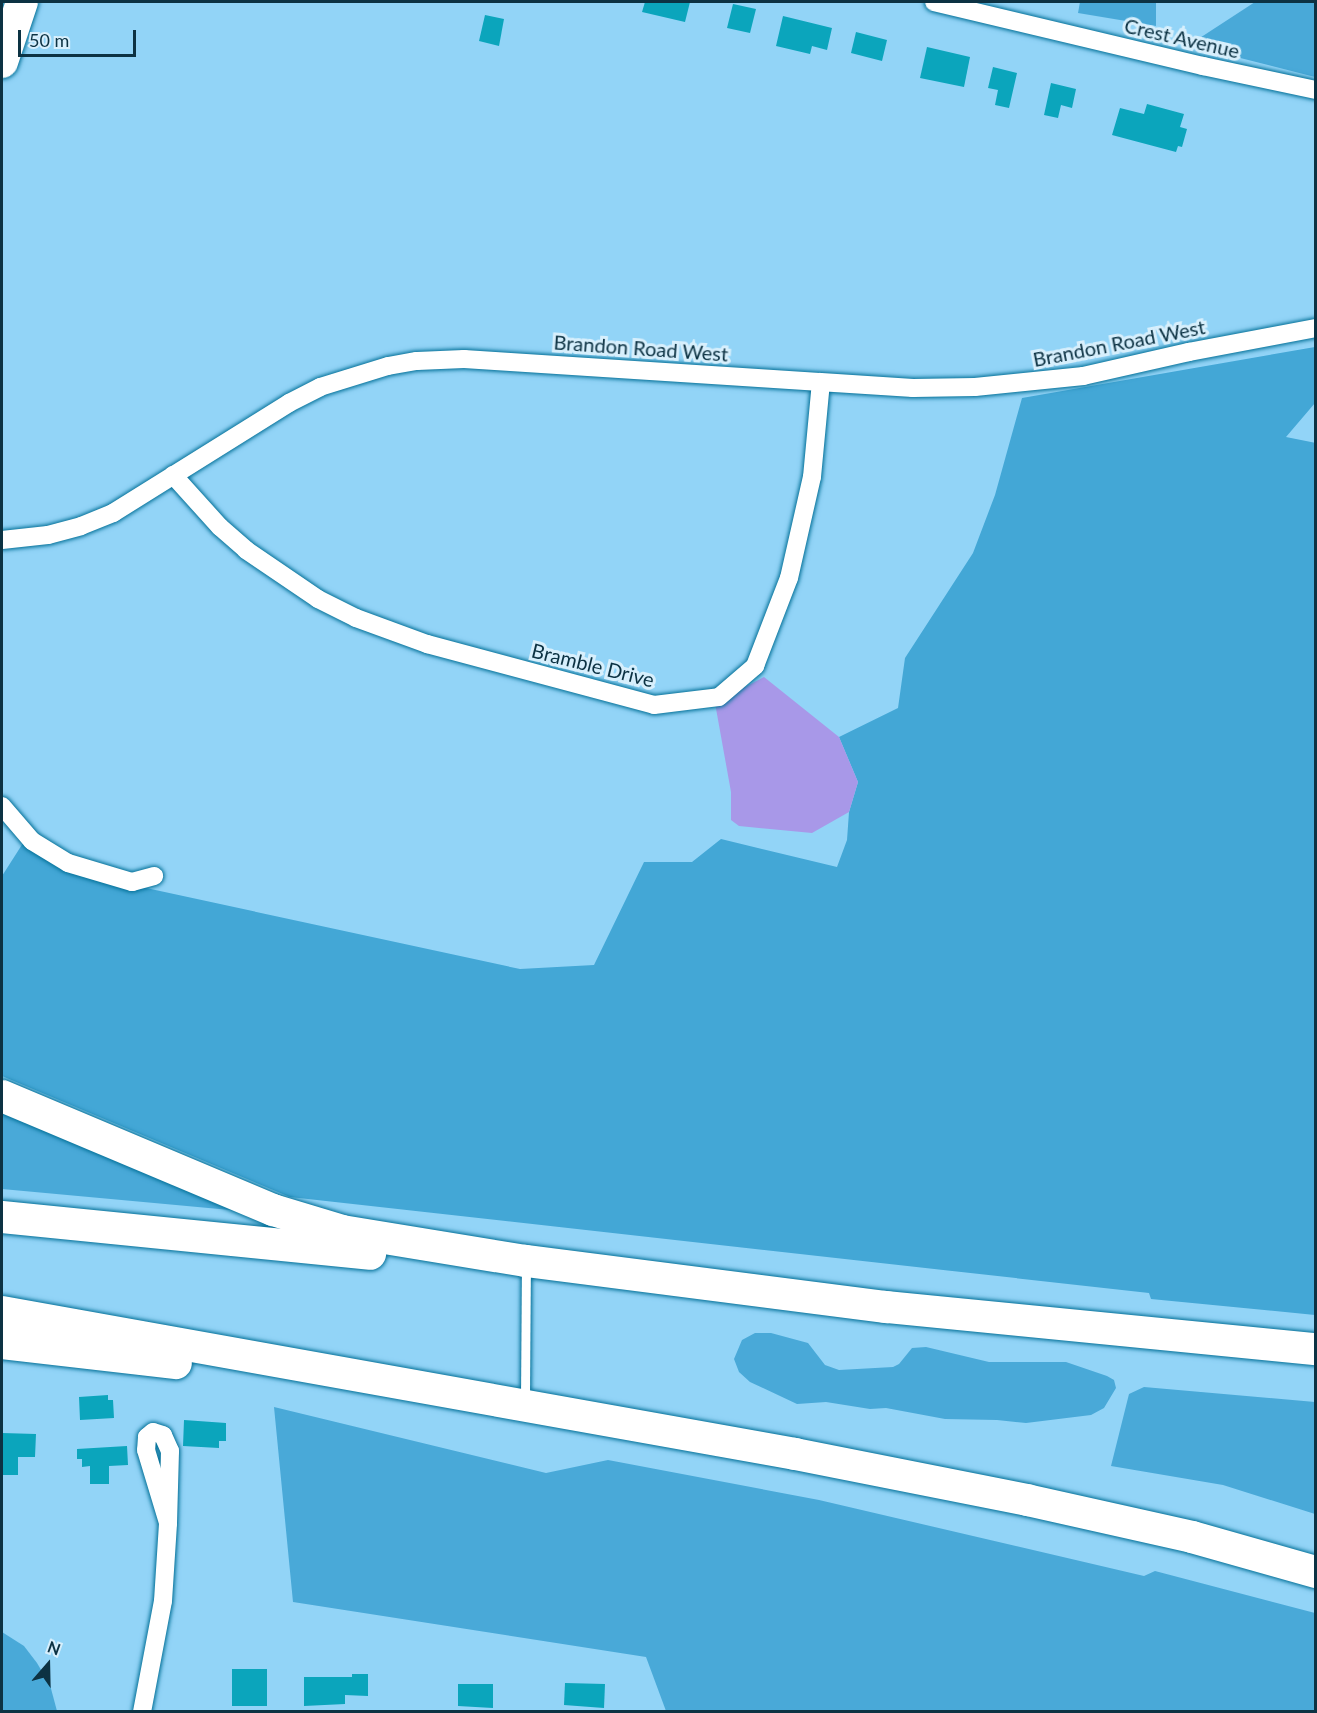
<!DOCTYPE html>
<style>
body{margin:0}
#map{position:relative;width:1317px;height:1713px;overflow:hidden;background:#92d4f7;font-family:Lato,sans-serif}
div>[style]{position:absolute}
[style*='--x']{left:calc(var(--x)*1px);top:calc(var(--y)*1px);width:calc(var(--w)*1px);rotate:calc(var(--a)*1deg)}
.green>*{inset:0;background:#49a9d8}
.forest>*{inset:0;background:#43a7d6}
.water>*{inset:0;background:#a898e8}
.building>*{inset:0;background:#0ba5bc}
.roads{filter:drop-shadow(0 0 2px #037098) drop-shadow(0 0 2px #037098)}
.lane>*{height:9px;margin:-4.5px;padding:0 4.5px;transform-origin:4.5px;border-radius:4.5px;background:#fff}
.street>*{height:18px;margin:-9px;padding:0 9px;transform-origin:9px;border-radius:9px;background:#fff}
.highway>*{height:32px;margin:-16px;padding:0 16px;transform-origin:16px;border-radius:16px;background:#fff}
span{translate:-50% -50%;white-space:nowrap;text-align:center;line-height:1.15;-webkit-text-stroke:6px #d7effc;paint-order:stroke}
.street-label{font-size:20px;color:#0c3243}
.frame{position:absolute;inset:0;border:3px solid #0c3243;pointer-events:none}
.north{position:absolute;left:18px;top:1635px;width:60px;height:60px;-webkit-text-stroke:4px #d7effc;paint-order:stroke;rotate:20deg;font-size:16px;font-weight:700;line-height:24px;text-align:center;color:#0c3243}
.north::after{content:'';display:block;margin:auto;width:21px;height:27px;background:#0c3243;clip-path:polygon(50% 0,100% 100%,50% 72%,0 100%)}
.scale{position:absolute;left:18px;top:30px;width:118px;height:27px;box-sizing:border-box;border:3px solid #0c3243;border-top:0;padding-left:8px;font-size:18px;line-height:21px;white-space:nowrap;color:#0c3243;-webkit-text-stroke:4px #d7effc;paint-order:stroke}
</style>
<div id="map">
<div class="green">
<div style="clip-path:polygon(1080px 2px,1156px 2px,1156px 26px,1078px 13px)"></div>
<div style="clip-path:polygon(1255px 2px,1315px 2px,1315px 77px,1189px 45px)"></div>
<div style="clip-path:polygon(2px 1107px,252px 1212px,2px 1189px)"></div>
<div style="clip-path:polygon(755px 1333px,771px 1333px,808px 1343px,825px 1365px,839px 1370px,893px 1367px,899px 1364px,912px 1348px,926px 1347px,989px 1362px,1066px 1362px,1107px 1376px,1114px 1380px,1116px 1388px,1104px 1408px,1091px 1415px,1026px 1423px,997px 1420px,945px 1419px,886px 1408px,870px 1409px,826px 1402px,797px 1404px,750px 1382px,739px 1372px,734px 1359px,742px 1340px)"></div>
<div style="clip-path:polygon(1144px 1387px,1315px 1402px,1315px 1514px,1223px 1485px,1111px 1466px,1129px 1394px)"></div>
<div style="clip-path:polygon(274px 1407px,546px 1473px,608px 1460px,819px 1500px,1144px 1576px,1155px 1571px,1315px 1613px,1315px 1711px,666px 1711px,646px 1657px,293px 1602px)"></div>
<div style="clip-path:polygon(2px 1632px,24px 1646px,37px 1663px,50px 1685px,57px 1711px,2px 1711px)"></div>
</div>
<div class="forest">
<div style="clip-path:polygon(1315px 347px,1315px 403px,1286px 437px,1316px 443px,1315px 1315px,1151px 1299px,1149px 1293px,290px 1197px,2px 1076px,2px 876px,25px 840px,86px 875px,520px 969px,594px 965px,644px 862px,692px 862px,721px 839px,837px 867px,847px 840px,849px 812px,858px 782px,839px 737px,898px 708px,905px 658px,973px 553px,995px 495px,1022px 398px)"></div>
</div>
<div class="water">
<div style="clip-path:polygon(764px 677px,839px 737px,858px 782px,849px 812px,812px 833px,739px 826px,731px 820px,731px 792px,715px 703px)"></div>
</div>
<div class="building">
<div style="clip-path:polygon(645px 2px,690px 2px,685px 22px,642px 12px)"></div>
<div style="clip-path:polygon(733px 4px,756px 9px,750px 33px,727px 28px)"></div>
<div style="clip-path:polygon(485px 15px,504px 19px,499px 46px,479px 41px)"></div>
<div style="clip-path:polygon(783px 16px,832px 28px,827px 50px,812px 46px,810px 54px,776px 46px)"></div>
<div style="clip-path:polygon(856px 32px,887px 40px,882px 61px,851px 53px)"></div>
<div style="clip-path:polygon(927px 47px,970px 57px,964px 87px,920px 78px)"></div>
<div style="clip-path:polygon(993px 67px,1017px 73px,1009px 108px,995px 105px,998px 90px,988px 88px)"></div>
<div style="clip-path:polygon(1051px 83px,1076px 89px,1072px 108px,1061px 105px,1058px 118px,1044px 115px)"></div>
<div style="clip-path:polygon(1147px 104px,1184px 114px,1180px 127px,1187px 129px,1182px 147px,1178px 146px,1176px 152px,1112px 135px,1120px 108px,1144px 114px)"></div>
<div style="clip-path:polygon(108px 1395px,108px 1400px,113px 1400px,114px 1418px,80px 1420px,79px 1397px)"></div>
<div style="clip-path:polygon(184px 1420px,226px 1423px,226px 1441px,219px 1441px,219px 1448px,183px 1446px)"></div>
<div style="clip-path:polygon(2px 1433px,36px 1434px,35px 1457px,18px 1457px,18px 1475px,2px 1475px)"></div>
<div style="clip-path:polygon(127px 1446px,128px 1465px,109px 1466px,109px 1484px,90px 1484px,90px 1466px,82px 1467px,82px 1459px,77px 1459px,77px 1449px)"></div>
<div style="clip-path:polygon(232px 1669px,267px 1669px,267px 1706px,232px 1706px)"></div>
<div style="clip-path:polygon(352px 1674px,368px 1674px,368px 1696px,345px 1695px,345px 1704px,304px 1706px,304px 1677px,352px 1677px)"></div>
<div style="clip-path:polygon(565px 1683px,605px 1684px,604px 1708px,564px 1705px)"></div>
<div style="clip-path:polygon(458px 1684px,493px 1684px,493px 1708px,458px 1706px)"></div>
</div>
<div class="roads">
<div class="lane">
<div style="--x:525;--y:1400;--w:133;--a:-89.6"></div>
</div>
<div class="street">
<div style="--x:934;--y:2;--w:277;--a:13.4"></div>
<div style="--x:1203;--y:66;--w:116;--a:12"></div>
<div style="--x:173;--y:475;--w:70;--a:47.9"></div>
<div style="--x:220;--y:527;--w:35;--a:41"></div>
<div style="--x:246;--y:550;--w:87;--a:34.2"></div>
<div style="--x:318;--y:599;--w:42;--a:26.6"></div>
<div style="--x:356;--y:618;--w:76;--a:20.1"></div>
<div style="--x:427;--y:644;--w:235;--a:15"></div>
<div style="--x:654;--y:705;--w:65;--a:-7"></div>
<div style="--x:719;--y:697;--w:48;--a:-40.7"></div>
<div style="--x:755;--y:666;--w:94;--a:-68.9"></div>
<div style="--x:789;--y:578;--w:104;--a:-77.2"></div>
<div style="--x:812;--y:477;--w:95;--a:-84.6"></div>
<div style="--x:2;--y:540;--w:46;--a:-6.2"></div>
<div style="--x:48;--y:535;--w:34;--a:-15"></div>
<div style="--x:81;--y:526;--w:35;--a:-22"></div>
<div style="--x:113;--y:513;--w:208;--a:-32"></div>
<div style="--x:289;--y:403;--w:35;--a:-27"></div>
<div style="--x:320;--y:387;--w:71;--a:-17.2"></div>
<div style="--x:388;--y:366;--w:29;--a:-10"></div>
<div style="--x:417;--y:361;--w:47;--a:-2.4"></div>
<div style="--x:464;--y:359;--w:450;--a:3.7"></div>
<div style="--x:913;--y:388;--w:62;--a:-0.9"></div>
<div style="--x:975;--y:387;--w:109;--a:-5.8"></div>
<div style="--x:1083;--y:376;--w:109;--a:-12.8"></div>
<div style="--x:1189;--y:352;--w:129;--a:-10.7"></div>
<div style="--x:2;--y:806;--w:46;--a:49.4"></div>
<div style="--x:32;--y:841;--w:42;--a:31.4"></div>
<div style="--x:68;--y:863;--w:67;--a:16.5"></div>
<div style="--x:132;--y:882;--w:23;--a:-15"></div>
<div style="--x:142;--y:1712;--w:113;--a:-79.3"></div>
<div style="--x:163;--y:1601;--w:78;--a:-86.3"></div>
<div style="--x:168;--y:1523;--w:72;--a:-88.4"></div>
<div style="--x:170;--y:1451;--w:17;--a:-114"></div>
<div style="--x:163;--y:1435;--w:10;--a:-163"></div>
<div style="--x:153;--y:1432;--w:8;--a:140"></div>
<div style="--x:147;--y:1437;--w:13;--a:94"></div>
<div style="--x:146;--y:1450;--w:76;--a:73.2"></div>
</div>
<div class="highway">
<div style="--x:2;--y:62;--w:63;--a:-71.6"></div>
<div style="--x:2;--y:1096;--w:294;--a:22.8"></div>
<div style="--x:273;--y:1210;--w:72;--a:16.9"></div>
<div style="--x:342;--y:1231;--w:186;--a:9.3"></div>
<div style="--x:526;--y:1261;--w:363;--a:7.3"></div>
<div style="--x:886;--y:1307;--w:432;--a:5.6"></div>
<div style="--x:2;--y:1217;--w:370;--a:5.7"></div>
<div style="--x:2;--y:1312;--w:806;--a:10.15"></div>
<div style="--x:795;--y:1454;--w:237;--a:11.2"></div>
<div style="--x:1027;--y:1500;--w:169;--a:12.6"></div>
<div style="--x:1192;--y:1537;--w:129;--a:15.8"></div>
<div style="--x:2;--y:1343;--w:175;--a:6.6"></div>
</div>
</div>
<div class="street-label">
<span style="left:1182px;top:38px;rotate:13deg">Crest Avenue</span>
<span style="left:1119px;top:343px;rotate:-11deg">Brandon Road West</span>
<span style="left:641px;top:348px;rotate:4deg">Brandon Road West</span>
<span style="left:593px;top:665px;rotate:14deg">Bramble Drive</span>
</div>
<div class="frame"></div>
<div class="north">N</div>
<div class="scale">50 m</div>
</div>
